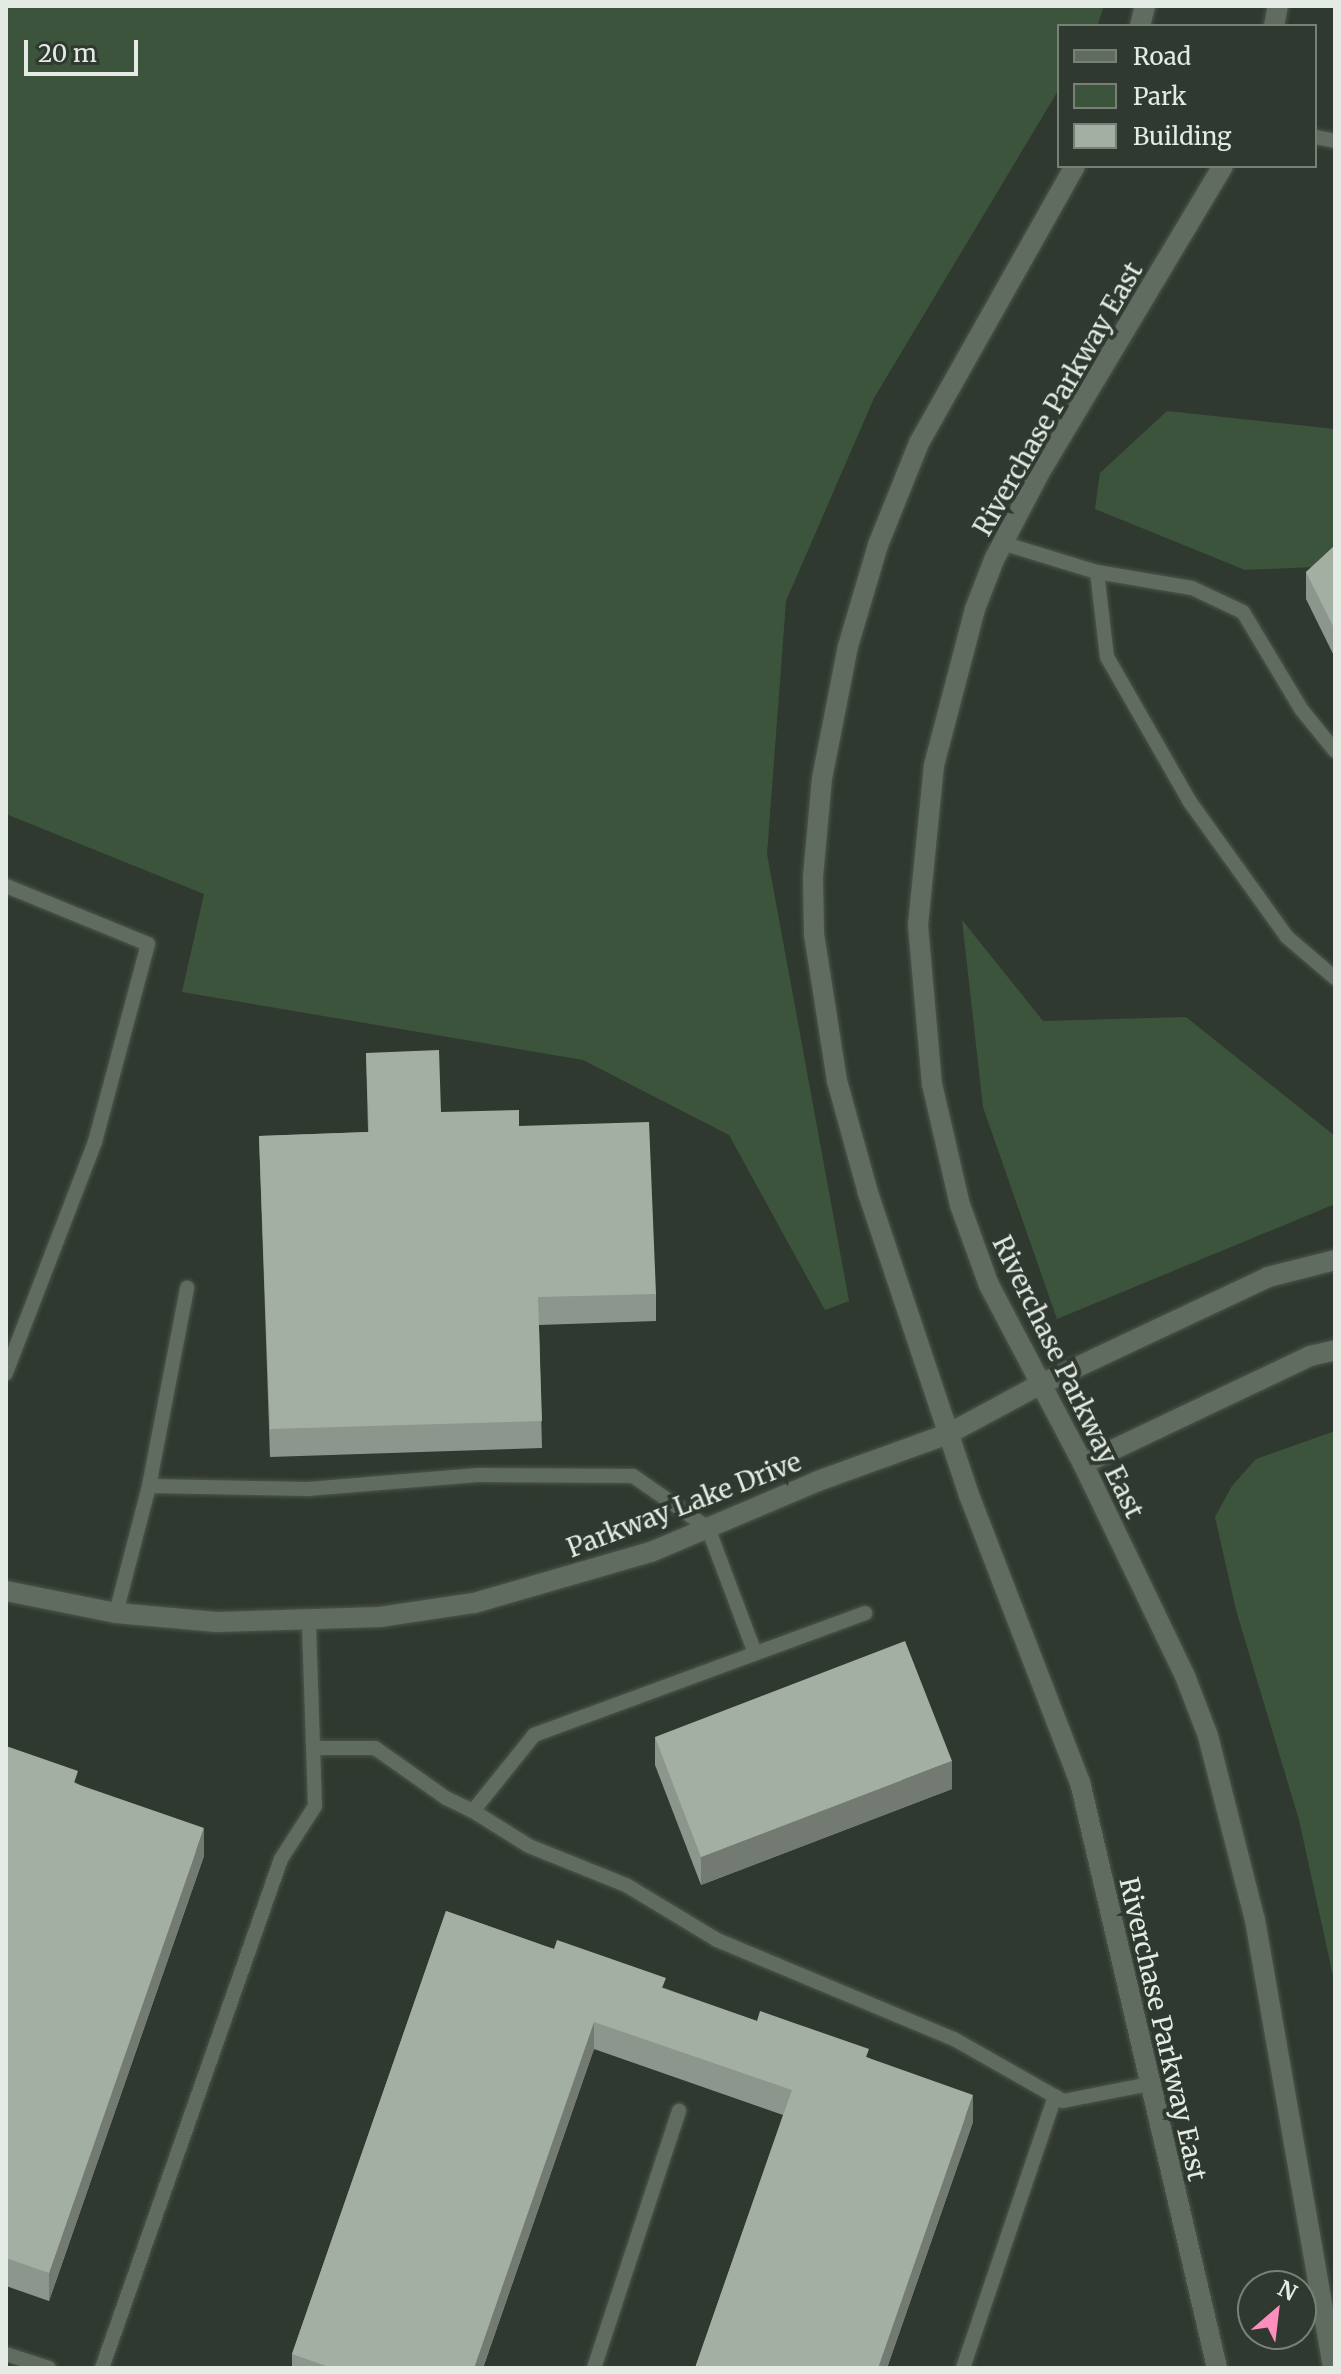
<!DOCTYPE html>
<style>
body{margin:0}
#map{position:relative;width:1341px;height:2374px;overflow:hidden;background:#30392f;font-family:Merriweather,serif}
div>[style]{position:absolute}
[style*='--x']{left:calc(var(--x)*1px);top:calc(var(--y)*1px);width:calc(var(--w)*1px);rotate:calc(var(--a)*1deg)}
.green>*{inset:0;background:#3d543c}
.roads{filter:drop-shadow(0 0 2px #4d554c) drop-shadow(0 0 2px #4d554c)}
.lane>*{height:14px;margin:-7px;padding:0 7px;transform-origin:7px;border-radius:7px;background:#616c61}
.secondary>*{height:20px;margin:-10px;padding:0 10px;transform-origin:10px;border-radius:10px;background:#616c61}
.wall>*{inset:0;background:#8d968c}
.shaded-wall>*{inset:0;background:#737a72}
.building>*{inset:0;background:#a4afa3}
span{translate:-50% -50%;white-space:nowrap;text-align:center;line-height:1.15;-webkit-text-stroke:8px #30392f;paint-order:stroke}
.street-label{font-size:26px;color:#e4eae4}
.frame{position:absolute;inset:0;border:8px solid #e4eae4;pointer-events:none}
.legend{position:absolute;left:1057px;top:24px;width:260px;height:144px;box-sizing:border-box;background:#30392f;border:2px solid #788077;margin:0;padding:10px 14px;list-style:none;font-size:24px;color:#e4eae4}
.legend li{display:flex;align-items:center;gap:16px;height:40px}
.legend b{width:40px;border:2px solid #788077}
.north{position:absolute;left:1237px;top:2270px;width:80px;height:80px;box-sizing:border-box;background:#30392f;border:2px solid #788077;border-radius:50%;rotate:28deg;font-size:22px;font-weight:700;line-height:32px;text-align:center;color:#e4eae4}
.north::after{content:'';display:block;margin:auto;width:28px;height:36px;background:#fe8ebe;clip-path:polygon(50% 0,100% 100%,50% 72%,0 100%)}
.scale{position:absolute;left:24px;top:40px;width:114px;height:36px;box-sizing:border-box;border:4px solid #e4eae4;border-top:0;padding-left:10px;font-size:24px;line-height:28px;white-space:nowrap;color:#e4eae4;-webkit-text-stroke:6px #30392f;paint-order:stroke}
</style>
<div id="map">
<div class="green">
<div style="clip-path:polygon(6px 6px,1104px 6px,1097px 26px,1059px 26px,1059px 89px,874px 398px,786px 601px,767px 854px,849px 1301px,825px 1310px,729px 1135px,583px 1060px,182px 992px,204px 894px,6px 814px)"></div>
<div style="clip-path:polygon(1167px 411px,1335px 429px,1335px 566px,1245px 570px,1095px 509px,1100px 473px)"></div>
<div style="clip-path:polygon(962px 920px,1043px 1021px,1186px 1017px,1335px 1136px,1335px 1204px,1057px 1319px,983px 1107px)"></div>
<div style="clip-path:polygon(1335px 1431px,1335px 1985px,1299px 1820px,1236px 1610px,1215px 1517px,1232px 1486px,1256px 1459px)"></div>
</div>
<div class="roads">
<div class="lane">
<div style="--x:1315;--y:137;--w:20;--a:11"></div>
<div style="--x:1002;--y:543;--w:99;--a:17"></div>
<div style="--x:1097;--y:572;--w:86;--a:83.3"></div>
<div style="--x:1107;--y:657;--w:167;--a:60.2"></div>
<div style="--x:1190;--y:802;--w:166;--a:54.3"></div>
<div style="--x:1287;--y:937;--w:63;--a:40.5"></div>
<div style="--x:1097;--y:572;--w:96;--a:9.6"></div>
<div style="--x:1192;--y:588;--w:56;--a:25.2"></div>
<div style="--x:1243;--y:612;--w:113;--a:59.1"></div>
<div style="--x:1301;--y:709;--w:54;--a:51"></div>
<div style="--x:6;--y:886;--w:153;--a:22.2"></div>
<div style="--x:148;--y:944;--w:205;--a:105"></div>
<div style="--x:95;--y:1142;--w:248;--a:111.1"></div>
<div style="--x:149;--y:1486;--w:159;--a:1.1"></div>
<div style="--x:308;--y:1489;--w:170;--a:-4.7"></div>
<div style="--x:477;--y:1475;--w:156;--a:0.4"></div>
<div style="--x:633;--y:1476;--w:91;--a:34.7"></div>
<div style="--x:708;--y:1528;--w:134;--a:69.4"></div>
<div style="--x:116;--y:1613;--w:131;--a:-75.4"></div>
<div style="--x:149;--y:1486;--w:202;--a:-79.1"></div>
<div style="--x:314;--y:1748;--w:61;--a:0"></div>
<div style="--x:375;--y:1748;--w:87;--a:35.2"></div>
<div style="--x:446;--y:1798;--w:30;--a:26"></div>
<div style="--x:473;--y:1811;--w:97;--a:-51.2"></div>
<div style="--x:534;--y:1735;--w:353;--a:-20.2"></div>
<div style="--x:473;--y:1811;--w:66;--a:32"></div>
<div style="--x:529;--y:1846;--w:105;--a:21.9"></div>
<div style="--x:626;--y:1885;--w:106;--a:31.1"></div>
<div style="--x:717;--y:1940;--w:257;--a:22.7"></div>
<div style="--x:954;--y:2039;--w:125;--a:29.6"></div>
<div style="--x:1063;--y:2101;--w:89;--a:-11.1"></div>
<div style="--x:6;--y:2354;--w:45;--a:18"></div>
<div style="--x:102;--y:2368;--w:540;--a:-70.62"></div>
<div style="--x:281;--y:1859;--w:63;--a:-57.3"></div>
<div style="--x:315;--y:1806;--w:185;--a:-91.9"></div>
<div style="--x:594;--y:2368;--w:271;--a:-71.7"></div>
<div style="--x:963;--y:2368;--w:287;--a:-71.3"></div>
</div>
<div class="secondary">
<div style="--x:1140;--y:26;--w:21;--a:-76"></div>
<div style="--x:1274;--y:26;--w:20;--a:-79"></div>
<div style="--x:1075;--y:166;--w:318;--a:119.4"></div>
<div style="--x:919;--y:443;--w:110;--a:111.9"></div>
<div style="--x:878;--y:545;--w:105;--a:106.5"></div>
<div style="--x:848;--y:646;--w:135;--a:101.1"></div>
<div style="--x:822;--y:778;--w:99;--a:95.2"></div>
<div style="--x:813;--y:877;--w:57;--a:89"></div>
<div style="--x:814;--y:934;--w:149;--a:81.1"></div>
<div style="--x:837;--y:1081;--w:116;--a:74.5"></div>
<div style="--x:868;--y:1193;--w:318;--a:71.5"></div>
<div style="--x:969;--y:1495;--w:308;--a:68.9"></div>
<div style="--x:1080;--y:1782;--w:602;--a:76.84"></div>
<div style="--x:1223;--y:166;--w:352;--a:120.9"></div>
<div style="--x:1042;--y:468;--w:104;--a:117.6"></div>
<div style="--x:994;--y:560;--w:53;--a:111.2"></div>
<div style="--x:975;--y:609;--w:161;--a:104.7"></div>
<div style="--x:934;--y:765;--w:161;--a:95.7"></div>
<div style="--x:918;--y:925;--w:160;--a:85"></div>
<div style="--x:932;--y:1084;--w:124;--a:77"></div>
<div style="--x:960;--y:1205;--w:85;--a:70.1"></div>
<div style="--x:989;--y:1285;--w:202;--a:62.3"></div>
<div style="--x:1083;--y:1464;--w:235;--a:64.3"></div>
<div style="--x:1185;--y:1676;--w:64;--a:69"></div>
<div style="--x:1208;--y:1736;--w:190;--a:75.7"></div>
<div style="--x:1255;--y:1920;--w:455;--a:80.1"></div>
<div style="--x:1083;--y:1464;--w:251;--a:-25.4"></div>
<div style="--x:1310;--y:1356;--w:26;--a:-13"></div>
<div style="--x:6;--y:1591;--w:112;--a:11.3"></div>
<div style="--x:116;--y:1613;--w:101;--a:5.1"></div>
<div style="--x:217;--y:1622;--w:163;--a:-1.8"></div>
<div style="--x:380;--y:1617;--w:95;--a:-8.5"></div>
<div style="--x:474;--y:1603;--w:184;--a:-16.1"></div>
<div style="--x:651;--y:1552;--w:181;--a:-23"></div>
<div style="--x:818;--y:1481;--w:138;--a:-19.9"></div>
<div style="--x:948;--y:1434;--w:103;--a:-28.3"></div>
<div style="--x:1039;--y:1385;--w:253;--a:-25.2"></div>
<div style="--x:1268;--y:1277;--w:69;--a:-14.2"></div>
</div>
</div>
<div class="wall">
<div style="clip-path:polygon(1335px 547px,1335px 658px,1306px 599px,1306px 572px)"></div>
<div style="clip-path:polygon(366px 1053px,441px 1112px,519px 1126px,656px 1294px,656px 1321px,539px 1325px,542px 1448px,270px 1457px,259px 1136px,368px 1132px)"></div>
<div style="clip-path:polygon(655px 1737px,952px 1789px,701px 1885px,655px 1765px)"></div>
<div style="clip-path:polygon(6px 1746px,78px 1784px,204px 1856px,49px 2301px,6px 2286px)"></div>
<div style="clip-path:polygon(446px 1911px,757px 2021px,869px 2058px,973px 2122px,887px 2368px,695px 2368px,783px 2115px,594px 2049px,483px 2368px,292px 2368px,292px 2354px)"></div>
</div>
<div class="shaded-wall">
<div style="clip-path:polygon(952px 1761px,952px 1789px,701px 1885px,701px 1857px)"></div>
<div style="clip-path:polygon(204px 1828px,204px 1856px,49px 2301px,49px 2273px)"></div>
<div style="clip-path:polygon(594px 2022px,594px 2049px,483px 2368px,474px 2368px)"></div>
<div style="clip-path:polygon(973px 2095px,973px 2122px,887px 2368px,878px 2368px)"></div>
</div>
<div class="building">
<div style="clip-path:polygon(1334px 546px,1335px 547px,1335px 630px,1306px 572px)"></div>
<div style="clip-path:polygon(439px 1050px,441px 1112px,519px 1110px,519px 1126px,649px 1122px,656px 1294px,538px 1297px,542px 1421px,270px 1429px,259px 1136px,369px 1132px,366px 1053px)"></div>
<div style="clip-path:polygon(905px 1641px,952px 1761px,701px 1857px,655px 1737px)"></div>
<div style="clip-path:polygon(6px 1746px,78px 1771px,74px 1783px,204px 1828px,49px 2273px,6px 2258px)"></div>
<div style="clip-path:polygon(446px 1911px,554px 1949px,557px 1940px,666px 1978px,662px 1988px,757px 2021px,760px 2011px,869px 2049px,866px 2057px,973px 2095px,878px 2368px,695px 2368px,792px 2090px,594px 2022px,474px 2368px,332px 2368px,292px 2354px)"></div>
</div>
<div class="street-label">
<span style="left:1058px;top:399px;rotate:-60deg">Riverchase Parkway East</span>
<span style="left:1068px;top:1377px;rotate:64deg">Riverchase Parkway East</span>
<span style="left:684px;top:1505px;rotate:-21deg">Parkway Lake Drive</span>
<span style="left:1163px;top:2029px;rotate:77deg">Riverchase Parkway East</span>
</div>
<div class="frame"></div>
<ul class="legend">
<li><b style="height:10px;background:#616c61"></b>Road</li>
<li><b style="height:22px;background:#3d543c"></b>Park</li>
<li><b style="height:22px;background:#a4afa3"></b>Building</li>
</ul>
<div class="north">N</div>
<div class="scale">20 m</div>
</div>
